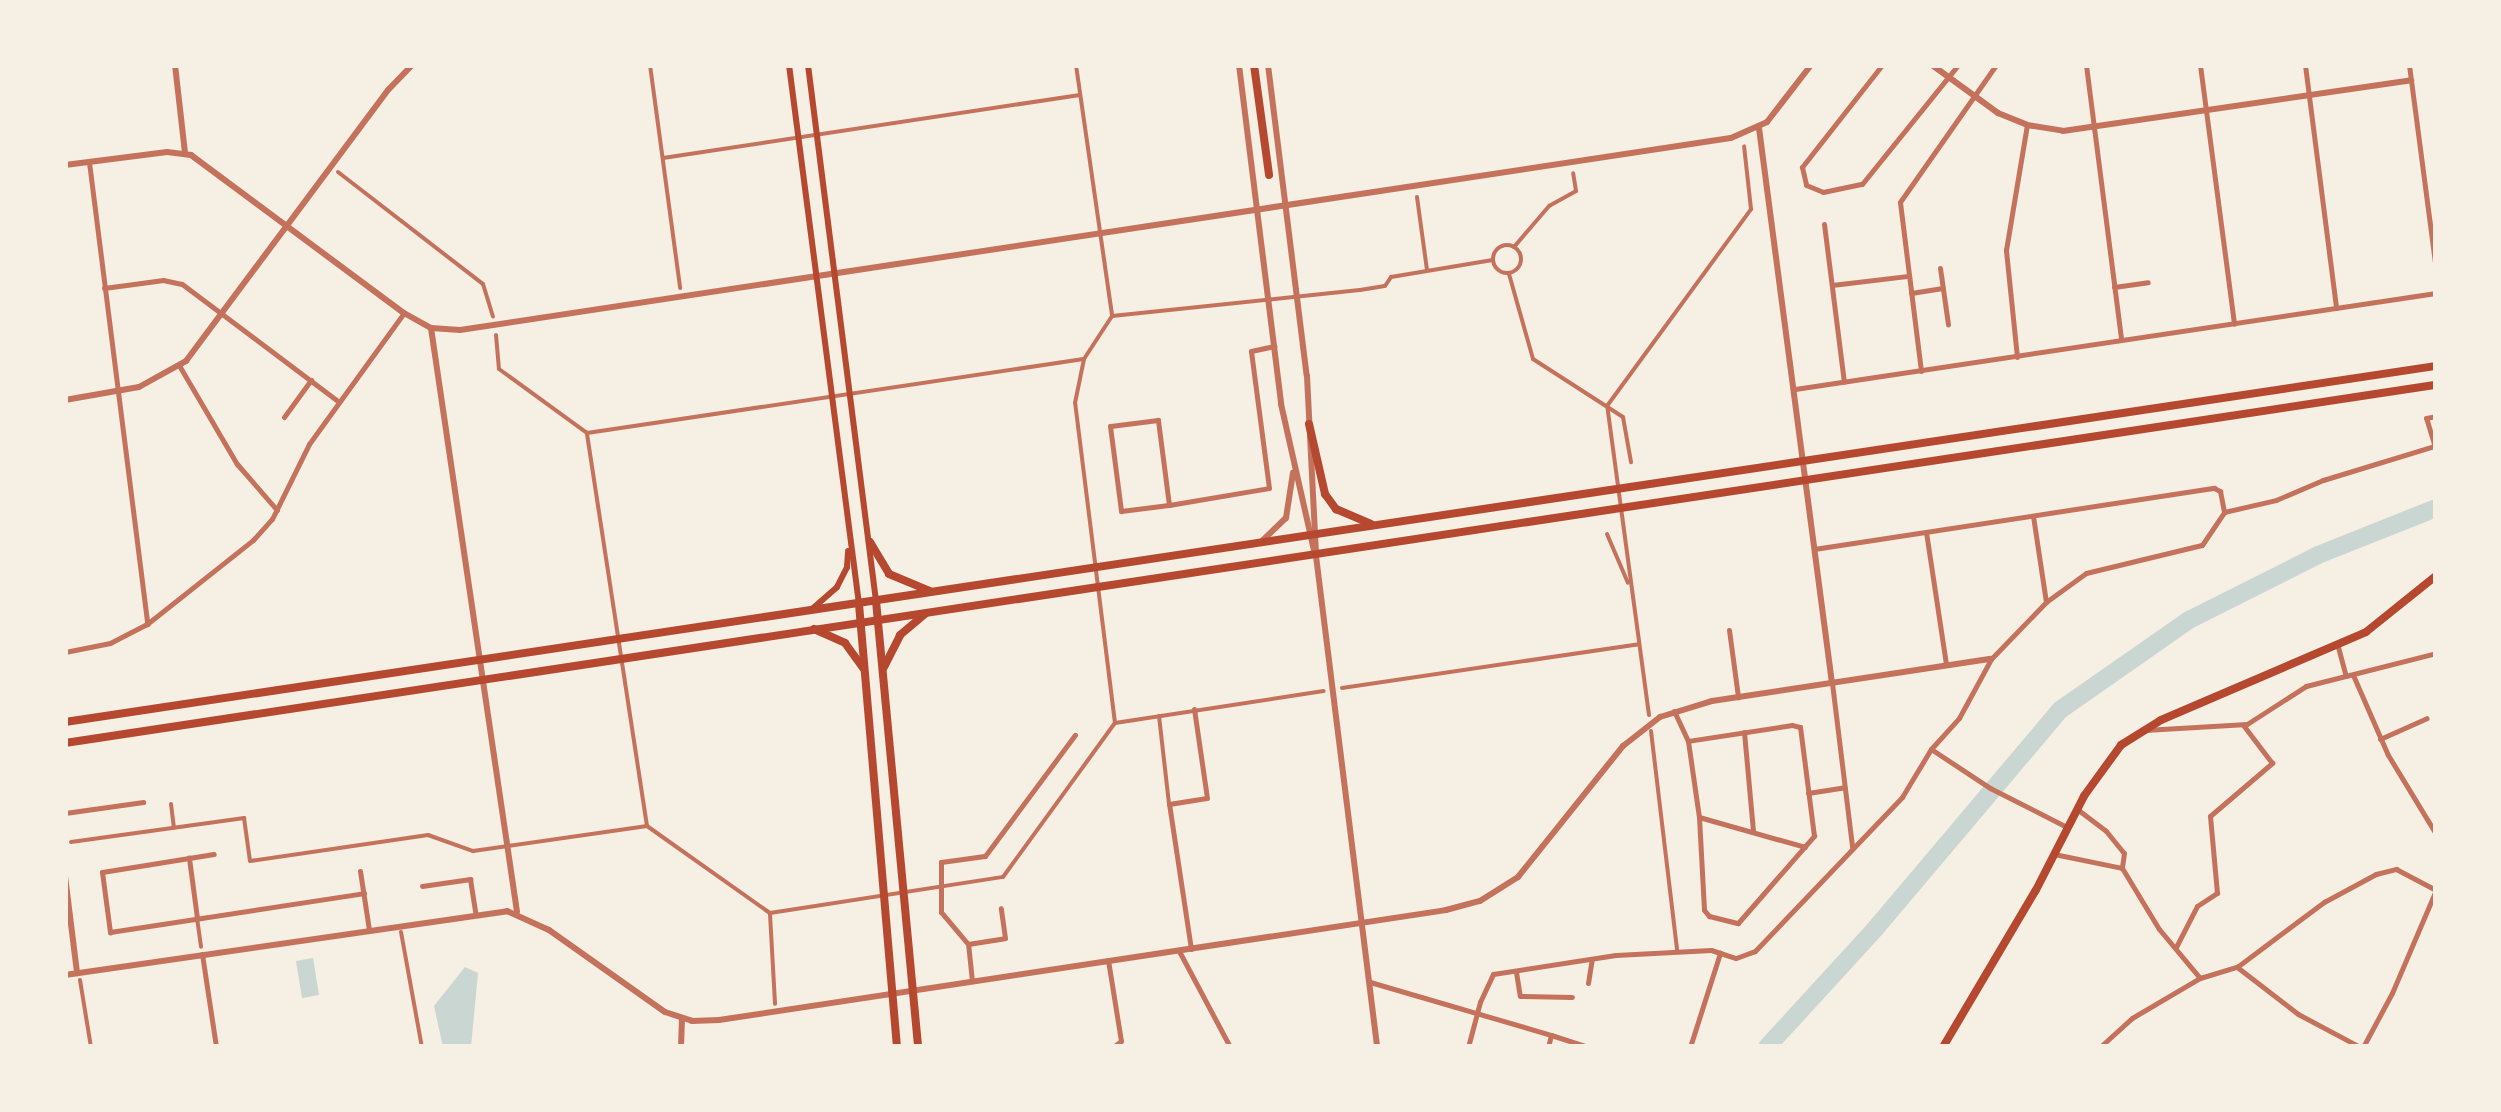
<!DOCTYPE html>
<style>
body{margin:0}
#map{position:relative;width:2501px;height:1112px;overflow:hidden;background:#f6efe4;font-family:"IBM Plex Serif",serif}
div>[style]{position:absolute}
[style*='--x']{left:calc(var(--x)*1px);top:calc(var(--y)*1px);width:calc(var(--w)*1px);rotate:calc(var(--a)*1deg)}
.water>*{inset:0;background:#c9d6d2}
.river>*{height:18px;margin:-9px;padding:0 9px;transform-origin:9px;border-radius:9px;background:#c9d6d2}
.pedestrian>*{height:4px;margin:-2px;padding:0 2px;transform-origin:2px;border-radius:2px;background:#c5725c}
.pedestrian>.ring{margin:-2px;padding:0;box-sizing:content-box;background:none;border:4px solid #c5725c;border-radius:50%}
.minor>*{height:5px;margin:-2.5px;padding:0 2.5px;transform-origin:2.5px;border-radius:2.5px;background:#c5725c}
.tertiary>*{height:6px;margin:-3px;padding:0 3px;transform-origin:3px;border-radius:3px;background:#c5725c}
.secondary>*{height:6px;margin:-3px;padding:0 3px;transform-origin:3px;border-radius:3px;background:#b5482f}
.primary>*{height:8px;margin:-4px;padding:0 4px;transform-origin:4px;border-radius:4px;background:#b5482f}
span{translate:-50% -50%;white-space:nowrap;text-align:center;line-height:1.15;-webkit-text-stroke:8px #f6efe4;paint-order:stroke}
.frame{position:absolute;inset:0;border:68px solid #f6efe4;pointer-events:none}
</style>
<div id="map">
<div class="water">
<div style="clip-path:polygon(313px 958px,319px 995px,302px 998px,296px 961px)"></div>
<div style="clip-path:polygon(465px 967px,478px 973px,471px 1047px,443px 1047px,434px 1006px)"></div>
</div>
<div class="river">
<div style="--x:1767;--y:1047;--w:160;--a:-47.5"></div>
<div style="--x:1875;--y:929;--w:287;--a:-49.8"></div>
<div style="--x:2060;--y:710;--w:157;--a:-34.9"></div>
<div style="--x:2189;--y:620;--w:144;--a:-26.7"></div>
<div style="--x:2318;--y:555;--w:127;--a:-21.7"></div>
</div>
<div class="pedestrian">
<div style="--x:650;--y:65;--w:225;--a:82.3"></div>
<div style="--x:1076;--y:65;--w:254;--a:81.8"></div>
<div style="--x:663;--y:158;--w:420;--a:-8.6"></div>
<div style="--x:338;--y:172;--w:183;--a:37.7"></div>
<div style="--x:483;--y:284;--w:34;--a:73"></div>
<div style="--x:1417;--y:197;--w:74;--a:82.2"></div>
<div class="ring" style="left:1493px;top:245px;width:24px;height:24px"></div>
<div style="--x:1514;--y:247;--w:54;--a:-49.5"></div>
<div style="--x:1549;--y:206;--w:31;--a:-29"></div>
<div style="--x:1576;--y:191;--w:18;--a:-99"></div>
<div style="--x:1509;--y:274;--w:88;--a:74.2"></div>
<div style="--x:1533;--y:359;--w:107;--a:32.8"></div>
<div style="--x:1623;--y:417;--w:46;--a:79.9"></div>
<div style="--x:496;--y:335;--w:34;--a:85"></div>
<div style="--x:499;--y:369;--w:109;--a:36"></div>
<div style="--x:587;--y:433;--w:502;--a:-8.47"></div>
<div style="--x:1084;--y:359;--w:51;--a:-56.9"></div>
<div style="--x:1112;--y:316;--w:249;--a:-6"></div>
<div style="--x:1360;--y:290;--w:25;--a:-9"></div>
<div style="--x:1385;--y:286;--w:11;--a:-56"></div>
<div style="--x:1391;--y:277;--w:103;--a:-9.5"></div>
<div style="--x:1607;--y:534;--w:53;--a:66.8"></div>
<div style="--x:1342;--y:688;--w:300;--a:-8.4"></div>
<div style="--x:1649;--y:715;--w:312;--a:-97.7"></div>
<div style="--x:1607;--y:406;--w:244;--a:-53.8"></div>
<div style="--x:1751;--y:209;--w:63;--a:-96.3"></div>
<div style="--x:1159;--y:716;--w:89;--a:83.5"></div>
<div style="--x:1115;--y:723;--w:211;--a:-8.7"></div>
<div style="--x:1651;--y:731;--w:221;--a:83.2"></div>
<div style="--x:171;--y:804;--w:24;--a:83"></div>
<div style="--x:647;--y:826;--w:151;--a:35.3"></div>
<div style="--x:770;--y:913;--w:236;--a:-8.8"></div>
<div style="--x:1003;--y:877;--w:190;--a:-54"></div>
<div style="--x:1115;--y:723;--w:322;--a:-97.1"></div>
<div style="--x:1075;--y:403;--w:45;--a:-78.4"></div>
<div style="--x:71;--y:842;--w:175;--a:-7.9"></div>
<div style="--x:244;--y:818;--w:43;--a:82.1"></div>
<div style="--x:250;--y:861;--w:180;--a:-8.3"></div>
<div style="--x:428;--y:835;--w:48;--a:19.6"></div>
<div style="--x:473;--y:851;--w:176;--a:-8.2"></div>
<div style="--x:647;--y:826;--w:398;--a:-98.7"></div>
<div style="--x:770;--y:914;--w:90;--a:86.8"></div>
<div style="--x:197;--y:918;--w:29;--a:82"></div>
<div style="--x:401;--y:932;--w:117;--a:79.7"></div>
<div style="--x:80;--y:980;--w:68;--a:80.7"></div>
</div>
<div class="minor">
<div style="--x:1882;--y:65;--w:130;--a:128.1"></div>
<div style="--x:1802;--y:167;--w:18;--a:77"></div>
<div style="--x:1806;--y:185;--w:18;--a:22"></div>
<div style="--x:1823;--y:192;--w:40;--a:-12"></div>
<div style="--x:1862;--y:184;--w:153;--a:-51.1"></div>
<div style="--x:2086;--y:65;--w:277;--a:82.7"></div>
<div style="--x:2200;--y:65;--w:261;--a:82.5"></div>
<div style="--x:2305;--y:65;--w:245;--a:82.7"></div>
<div style="--x:2409;--y:65;--w:207;--a:82.5"></div>
<div style="--x:89;--y:162;--w:466;--a:82.8"></div>
<div style="--x:1824;--y:224;--w:159;--a:82.8"></div>
<div style="--x:1940;--y:268;--w:57;--a:81.9"></div>
<div style="--x:1832;--y:285;--w:77;--a:-6.8"></div>
<div style="--x:2114;--y:287;--w:34;--a:-8"></div>
<div style="--x:104;--y:288;--w:60;--a:-7.7"></div>
<div style="--x:163;--y:280;--w:19;--a:12"></div>
<div style="--x:182;--y:284;--w:196;--a:36.9"></div>
<div style="--x:1911;--y:293;--w:32;--a:-9"></div>
<div style="--x:2017;--y:357;--w:108;--a:-95.9"></div>
<div style="--x:2006;--y:250;--w:127;--a:-80.5"></div>
<div style="--x:180;--y:367;--w:113;--a:59.6"></div>
<div style="--x:237;--y:464;--w:61;--a:49"></div>
<div style="--x:1921;--y:371;--w:170;--a:-97.1"></div>
<div style="--x:1900;--y:202;--w:167;--a:-55"></div>
<div style="--x:1795;--y:389;--w:648;--a:-8.52"></div>
<div style="--x:284;--y:417;--w:46;--a:-53.9"></div>
<div style="--x:2435;--y:447;--w:30;--a:-107"></div>
<div style="--x:2426;--y:418;--w:10;--a:-11"></div>
<div style="--x:1169;--y:505;--w:86;--a:-97.4"></div>
<div style="--x:1158;--y:420;--w:48;--a:172.9"></div>
<div style="--x:1110;--y:426;--w:86;--a:82.6"></div>
<div style="--x:1121;--y:511;--w:48;--a:-7.1"></div>
<div style="--x:1169;--y:505;--w:101;--a:-9.6"></div>
<div style="--x:1269;--y:488;--w:138;--a:-97.5"></div>
<div style="--x:1251;--y:351;--w:24;--a:-12"></div>
<div style="--x:2033;--y:516;--w:87;--a:81.4"></div>
<div style="--x:1926;--y:532;--w:134;--a:81.4"></div>
<div style="--x:1814;--y:549;--w:405;--a:-8.7"></div>
<div style="--x:2214;--y:488;--w:7;--a:27"></div>
<div style="--x:2220;--y:491;--w:20;--a:79"></div>
<div style="--x:1729;--y:630;--w:68;--a:82.3"></div>
<div style="--x:2338;--y:647;--w:30;--a:75"></div>
<div style="--x:65;--y:652;--w:46;--a:-11.3"></div>
<div style="--x:110;--y:643;--w:42;--a:-27.2"></div>
<div style="--x:147;--y:624;--w:135;--a:-38.4"></div>
<div style="--x:253;--y:540;--w:28;--a:-48"></div>
<div style="--x:272;--y:519;--w:84;--a:-63.7"></div>
<div style="--x:309;--y:444;--w:162;--a:-54.1"></div>
<div style="--x:2353;--y:675;--w:87;--a:66.4"></div>
<div style="--x:2388;--y:755;--w:92;--a:58.7"></div>
<div style="--x:1832;--y:683;--w:165;--a:83"></div>
<div style="--x:1674;--y:711;--w:33;--a:65"></div>
<div style="--x:1688;--y:741;--w:77;--a:81.8"></div>
<div style="--x:1699;--y:817;--w:93;--a:86.9"></div>
<div style="--x:1704;--y:910;--w:8;--a:50"></div>
<div style="--x:1709;--y:916;--w:30;--a:14"></div>
<div style="--x:1738;--y:923;--w:116;--a:-48.9"></div>
<div style="--x:1814;--y:836;--w:110;--a:-97.3"></div>
<div style="--x:1800;--y:727;--w:8;--a:-166"></div>
<div style="--x:1792;--y:725;--w:105;--a:171.3"></div>
<div style="--x:2145;--y:730;--w:102;--a:-3.4"></div>
<div style="--x:2247;--y:724;--w:70;--a:-32.8"></div>
<div style="--x:2306;--y:686;--w:134;--a:-14.2"></div>
<div style="--x:1744;--y:732;--w:99;--a:84.8"></div>
<div style="--x:2380;--y:739;--w:51;--a:-24.1"></div>
<div style="--x:1931;--y:749;--w:71;--a:33.5"></div>
<div style="--x:1990;--y:788;--w:86;--a:26.9"></div>
<div style="--x:1808;--y:793;--w:37;--a:-9"></div>
<div style="--x:2077;--y:809;--w:36;--a:37"></div>
<div style="--x:2106;--y:831;--w:28;--a:51"></div>
<div style="--x:2124;--y:853;--w:15;--a:98"></div>
<div style="--x:65;--y:813;--w:79;--a:-8"></div>
<div style="--x:1699;--y:817;--w:110;--a:15.8"></div>
<div style="--x:2054;--y:854;--w:69;--a:11.6"></div>
<div style="--x:2122;--y:868;--w:71;--a:58.8"></div>
<div style="--x:2159;--y:929;--w:64;--a:50.1"></div>
<div style="--x:189;--y:858;--w:25;--a:-9"></div>
<div style="--x:360;--y:871;--w:60;--a:81.3"></div>
<div style="--x:422;--y:886;--w:49;--a:-8.3"></div>
<div style="--x:470;--y:879;--w:36;--a:81"></div>
<div style="--x:197;--y:918;--w:61;--a:-97.6"></div>
<div style="--x:189;--y:858;--w:88;--a:170.9"></div>
<div style="--x:102;--y:872;--w:61;--a:82.4"></div>
<div style="--x:110;--y:932;--w:257;--a:-8.7"></div>
<div style="--x:968;--y:944;--w:37;--a:-9"></div>
<div style="--x:1005;--y:938;--w:30;--a:-98"></div>
<div style="--x:2176;--y:947;--w:46;--a:-62.9"></div>
<div style="--x:2197;--y:906;--w:24;--a:-33"></div>
<div style="--x:2217;--y:893;--w:77;--a:-95.2"></div>
<div style="--x:2210;--y:816;--w:82;--a:-40.5"></div>
<div style="--x:2272;--y:763;--w:48;--a:-127.3"></div>
<div style="--x:1191;--y:949;--w:147;--a:-98.6"></div>
<div style="--x:1169;--y:804;--w:38;--a:-9"></div>
<div style="--x:1207;--y:798;--w:90;--a:-98.3"></div>
<div style="--x:1179;--y:951;--w:109;--a:62"></div>
<div style="--x:202;--y:954;--w:94;--a:81.4"></div>
<div style="--x:1108;--y:960;--w:82;--a:80.9"></div>
<div style="--x:1121;--y:1041;--w:10;--a:143"></div>
<div style="--x:2237;--y:967;--w:109;--a:-36.8"></div>
<div style="--x:2324;--y:902;--w:59;--a:-28.3"></div>
<div style="--x:2376;--y:874;--w:21;--a:-14"></div>
<div style="--x:2396;--y:869;--w:45;--a:27.7"></div>
<div style="--x:1516;--y:972;--w:24;--a:81"></div>
<div style="--x:1520;--y:996;--w:52;--a:1.1"></div>
<div style="--x:972;--y:981;--w:37;--a:-96"></div>
<div style="--x:968;--y:944;--w:42;--a:-130.2"></div>
<div style="--x:941;--y:912;--w:50;--a:-90"></div>
<div style="--x:941;--y:862;--w:44;--a:-7.8"></div>
<div style="--x:985;--y:856;--w:151;--a:-53.4"></div>
<div style="--x:1370;--y:982;--w:189;--a:16.3"></div>
<div style="--x:1551;--y:1035;--w:12;--a:104"></div>
<div style="--x:1588;--y:983;--w:24;--a:-81"></div>
<div style="--x:1551;--y:1035;--w:38;--a:18"></div>
<div style="--x:1468;--y:1047;--w:47;--a:-75.1"></div>
<div style="--x:1480;--y:1002;--w:31;--a:-65"></div>
<div style="--x:1493;--y:974;--w:124;--a:-8.8"></div>
<div style="--x:1616;--y:955;--w:95;--a:-3"></div>
<div style="--x:1711;--y:950;--w:26;--a:18"></div>
<div style="--x:1736;--y:958;--w:20;--a:-20"></div>
<div style="--x:1755;--y:951;--w:213;--a:-46.3"></div>
<div style="--x:1902;--y:797;--w:56;--a:-58.9"></div>
<div style="--x:1931;--y:749;--w:42;--a:-47.9"></div>
<div style="--x:1959;--y:718;--w:67;--a:-61.5"></div>
<div style="--x:1991;--y:659;--w:79;--a:-46"></div>
<div style="--x:2046;--y:602;--w:49;--a:-35.9"></div>
<div style="--x:2086;--y:573;--w:119;--a:-13.6"></div>
<div style="--x:2202;--y:545;--w:40;--a:-56"></div>
<div style="--x:2224;--y:512;--w:53;--a:-13"></div>
<div style="--x:2276;--y:500;--w:51;--a:-23.1"></div>
<div style="--x:2323;--y:480;--w:116;--a:-17"></div>
<div style="--x:1690;--y:1047;--w:99;--a:-72.3"></div>
<div style="--x:2100;--y:1047;--w:43;--a:-42.2"></div>
<div style="--x:2132;--y:1018;--w:79;--a:-30.5"></div>
<div style="--x:2200;--y:978;--w:39;--a:-17"></div>
<div style="--x:2237;--y:967;--w:77;--a:37.6"></div>
<div style="--x:2298;--y:1014;--w:70;--a:28"></div>
<div style="--x:2363;--y:1047;--w:61;--a:-61.8"></div>
<div style="--x:2392;--y:993;--w:112;--a:-66.9"></div>
</div>
<div class="tertiary">
<div style="--x:175;--y:65;--w:89;--a:83.5"></div>
<div style="--x:1239;--y:65;--w:342;--a:82.9"></div>
<div style="--x:1281;--y:404;--w:150;--a:77.3"></div>
<div style="--x:1268;--y:65;--w:313;--a:82.9"></div>
<div style="--x:1307;--y:376;--w:180;--a:87.1"></div>
<div style="--x:1316;--y:556;--w:495;--a:82.9"></div>
<div style="--x:1932;--y:65;--w:82;--a:36"></div>
<div style="--x:1998;--y:113;--w:31;--a:22"></div>
<div style="--x:2027;--y:125;--w:36;--a:9"></div>
<div style="--x:2063;--y:131;--w:352;--a:-8.3"></div>
<div style="--x:1759;--y:128;--w:560;--a:82.51"></div>
<div style="--x:65;--y:165;--w:103;--a:-7.3"></div>
<div style="--x:167;--y:152;--w:24;--a:7"></div>
<div style="--x:191;--y:155;--w:265;--a:36.6"></div>
<div style="--x:404;--y:313;--w:31;--a:29"></div>
<div style="--x:431;--y:328;--w:29;--a:4"></div>
<div style="--x:460;--y:330;--w:1285;--a:-8.59"></div>
<div style="--x:1731;--y:138;--w:39;--a:-24"></div>
<div style="--x:1767;--y:122;--w:72;--a:-52.3"></div>
<div style="--x:431;--y:328;--w:590;--a:81.62"></div>
<div style="--x:65;--y:400;--w:75;--a:-10"></div>
<div style="--x:139;--y:387;--w:54;--a:-29"></div>
<div style="--x:186;--y:361;--w:338;--a:-53.3"></div>
<div style="--x:388;--y:90;--w:35;--a:-46"></div>
<div style="--x:1263;--y:540;--w:32;--a:-44"></div>
<div style="--x:1286;--y:518;--w:46;--a:-81.2"></div>
<div style="--x:65;--y:876;--w:98;--a:82.9"></div>
<div style="--x:65;--y:975;--w:447;--a:-8.2"></div>
<div style="--x:507;--y:911;--w:46;--a:24.3"></div>
<div style="--x:549;--y:930;--w:142;--a:35.3"></div>
<div style="--x:665;--y:1012;--w:28;--a:18"></div>
<div style="--x:692;--y:1021;--w:27;--a:-2"></div>
<div style="--x:719;--y:1020;--w:735;--a:-8.6"></div>
<div style="--x:1446;--y:910;--w:35;--a:-15"></div>
<div style="--x:1480;--y:901;--w:45;--a:-32.3"></div>
<div style="--x:1518;--y:877;--w:168;--a:-51.3"></div>
<div style="--x:1623;--y:746;--w:47;--a:-38.1"></div>
<div style="--x:1660;--y:717;--w:54;--a:-17.1"></div>
<div style="--x:1712;--y:701;--w:282;--a:-8.6"></div>
<div style="--x:681;--y:1047;--w:28;--a:-88"></div>
</div>
<div class="secondary">
<div style="--x:789;--y:65;--w:544;--a:82.6"></div>
<div style="--x:808;--y:65;--w:540;--a:82.77"></div>
<div style="--x:812;--y:609;--w:33;--a:-41"></div>
<div style="--x:837;--y:587;--w:22;--a:-63"></div>
<div style="--x:847;--y:567;--w:16;--a:-86"></div>
</div>
<div class="primary">
<div style="--x:1254;--y:65;--w:111;--a:82.2"></div>
<div style="--x:1309;--y:424;--w:72;--a:77.1"></div>
<div style="--x:1325;--y:494;--w:19;--a:54"></div>
<div style="--x:1336;--y:509;--w:38;--a:23"></div>
<div style="--x:870;--y:542;--w:37;--a:59"></div>
<div style="--x:889;--y:574;--w:44;--a:22.5"></div>
<div style="--x:876;--y:601;--w:448;--a:84.6"></div>
<div style="--x:859;--y:604;--w:445;--a:85.1"></div>
<div style="--x:814;--y:629;--w:34;--a:24"></div>
<div style="--x:845;--y:643;--w:32;--a:54"></div>
<div style="--x:883;--y:669;--w:38;--a:-63"></div>
<div style="--x:900;--y:635;--w:33;--a:-40"></div>
<div style="--x:65;--y:722;--w:2398;--a:-8.54"></div>
<div style="--x:65;--y:743;--w:2398;--a:-8.59"></div>
<div style="--x:1943;--y:1047;--w:182;--a:-59.4"></div>
<div style="--x:2036;--y:890;--w:106;--a:-62.9"></div>
<div style="--x:2084;--y:796;--w:63;--a:-54"></div>
<div style="--x:2121;--y:745;--w:47;--a:-32"></div>
<div style="--x:2161;--y:720;--w:223;--a:-23.2"></div>
<div style="--x:2366;--y:632;--w:90;--a:-38.7"></div>
</div>
<div class="frame"></div>
</div>
